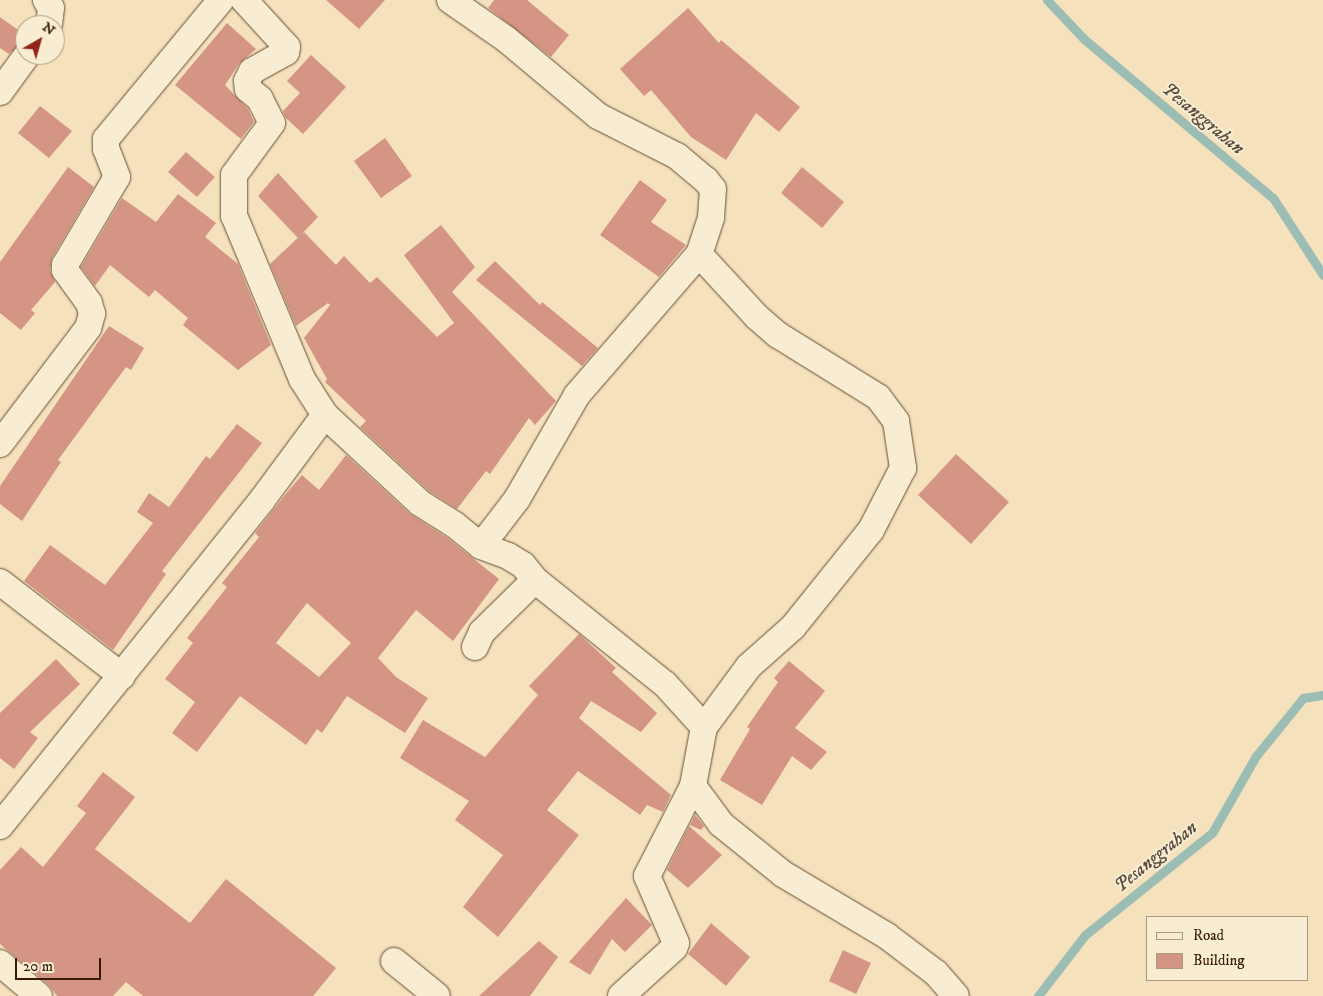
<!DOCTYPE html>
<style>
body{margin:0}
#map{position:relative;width:1323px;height:996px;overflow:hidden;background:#f5e2bc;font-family:"IM FELL DW Pica",serif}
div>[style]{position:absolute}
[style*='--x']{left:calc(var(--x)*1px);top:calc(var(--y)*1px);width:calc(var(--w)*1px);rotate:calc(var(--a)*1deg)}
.stream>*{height:9px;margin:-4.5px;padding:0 4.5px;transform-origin:4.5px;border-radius:4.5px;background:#9cbdb4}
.building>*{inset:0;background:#d59585}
.roads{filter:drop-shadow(0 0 1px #674d34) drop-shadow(0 0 1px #674d34)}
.minor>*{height:26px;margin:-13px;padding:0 13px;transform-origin:13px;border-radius:13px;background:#f8ecd3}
span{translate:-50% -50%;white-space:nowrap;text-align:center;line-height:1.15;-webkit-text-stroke:4px #f8ecd3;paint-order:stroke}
.water-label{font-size:19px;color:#564c3b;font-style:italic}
.legend{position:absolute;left:1146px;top:916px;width:162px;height:65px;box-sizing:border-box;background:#f8ecd3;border:1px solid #ab9881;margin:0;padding:6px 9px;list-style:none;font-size:15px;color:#381b07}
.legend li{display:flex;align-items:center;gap:10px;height:25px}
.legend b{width:25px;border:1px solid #ab9881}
.north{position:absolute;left:15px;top:15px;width:50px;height:50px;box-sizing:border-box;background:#f8ecd3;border:1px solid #ab9881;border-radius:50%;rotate:38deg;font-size:14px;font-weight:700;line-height:20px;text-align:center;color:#381b07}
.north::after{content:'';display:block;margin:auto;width:18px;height:22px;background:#8f2418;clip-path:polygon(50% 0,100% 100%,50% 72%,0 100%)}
.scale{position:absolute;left:15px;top:958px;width:86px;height:22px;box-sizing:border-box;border:2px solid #381b07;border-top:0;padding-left:6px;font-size:15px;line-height:18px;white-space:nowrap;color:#381b07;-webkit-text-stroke:4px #f8ecd3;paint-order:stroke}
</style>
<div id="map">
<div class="stream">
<div style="--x:1047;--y:0;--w:54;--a:46.5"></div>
<div style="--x:1084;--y:39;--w:247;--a:40.1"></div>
<div style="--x:1273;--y:198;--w:92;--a:57"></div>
<div style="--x:1038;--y:996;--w:77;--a:-52.4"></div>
<div style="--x:1085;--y:935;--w:163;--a:-38.8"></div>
<div style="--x:1212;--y:833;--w:89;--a:-60.3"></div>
<div style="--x:1256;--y:756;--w:75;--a:-51"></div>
<div style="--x:1303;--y:698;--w:20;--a:-9"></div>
</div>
<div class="building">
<div style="clip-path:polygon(326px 0,385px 0,359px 29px)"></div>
<div style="clip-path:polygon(494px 0,527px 0,569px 35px,551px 57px,488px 8px)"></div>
<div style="clip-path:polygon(688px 8px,719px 43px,721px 40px,800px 107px,779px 132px,756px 113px,726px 160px,691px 137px,651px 90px,644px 96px,620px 69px)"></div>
<div style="clip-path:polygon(0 17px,25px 35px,25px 41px,9px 54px,0 48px)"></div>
<div style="clip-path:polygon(227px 23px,256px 49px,239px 64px,225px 85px,248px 109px,254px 122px,241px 139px,175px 85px)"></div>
<div style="clip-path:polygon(311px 55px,346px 87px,303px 134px,286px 118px,283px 111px,300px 93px,287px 81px)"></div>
<div style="clip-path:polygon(40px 106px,72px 131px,49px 158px,18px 133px)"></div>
<div style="clip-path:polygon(385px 138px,412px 176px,381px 198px,354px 161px)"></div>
<div style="clip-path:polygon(186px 152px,215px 177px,197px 197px,168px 172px)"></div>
<div style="clip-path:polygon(68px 167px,94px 187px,52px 258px,50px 270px,55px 282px,31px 310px,35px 313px,21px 330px,0 313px,0 262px)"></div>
<div style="clip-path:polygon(802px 167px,844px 202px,822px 228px,781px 193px)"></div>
<div style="clip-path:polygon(278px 173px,318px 217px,298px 238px,258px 196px)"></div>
<div style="clip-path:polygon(640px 180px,667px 200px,651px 222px,686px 245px,659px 277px,600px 235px)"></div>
<div style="clip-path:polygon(178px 194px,216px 223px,205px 237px,238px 264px,271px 345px,238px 370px,183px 325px,188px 318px,155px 290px,149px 297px,110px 265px,95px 286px,81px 267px,122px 198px,156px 222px)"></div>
<div style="clip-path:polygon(441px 225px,475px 267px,452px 292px,556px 401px,535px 425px,529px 418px,490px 474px,486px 471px,457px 509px,429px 491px,360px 427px,366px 421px,325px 382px,327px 379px,304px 338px,330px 305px,328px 303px,296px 326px,270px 264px,304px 232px,336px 265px,344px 256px,370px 283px,377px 277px,437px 337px,454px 323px,404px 255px)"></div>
<div style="clip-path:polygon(495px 261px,540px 305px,542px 302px,598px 348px,582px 366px,476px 280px)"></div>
<div style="clip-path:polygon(109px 326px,144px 348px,131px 370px,126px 367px,58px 460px,61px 462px,22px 521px,0 504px,0 486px)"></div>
<div style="clip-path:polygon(237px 424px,262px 443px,162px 571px,166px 574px,113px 650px,24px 581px,50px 545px,105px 585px,153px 523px,137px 512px,149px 493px,169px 507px,206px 456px,210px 459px)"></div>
<div style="clip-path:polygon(956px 454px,1009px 502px,971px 544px,918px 495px)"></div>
<div style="clip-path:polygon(evenodd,346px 455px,410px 514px,446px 537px,499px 579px,453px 641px,416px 610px,378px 658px,396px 677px,428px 698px,405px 733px,347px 696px,322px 733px,317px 729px,306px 745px,240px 696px,197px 752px,172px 733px,195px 702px,165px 679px,193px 643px,187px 638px,227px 587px,222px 583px,259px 537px,255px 533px,285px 495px,302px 475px,319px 490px,346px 455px,307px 603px,351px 643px,319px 677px,276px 643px,307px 603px)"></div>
<div style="clip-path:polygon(579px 634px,616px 668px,612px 672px,657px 713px,641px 732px,591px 701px,579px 718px,671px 795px,663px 812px,647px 805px,640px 815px,578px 771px,547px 810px,579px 835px,498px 937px,463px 907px,503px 855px,455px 820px,469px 801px,400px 758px,423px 720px,485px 757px,538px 695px,529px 686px)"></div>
<div style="clip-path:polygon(56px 659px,80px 684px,30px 732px,38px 738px,14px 769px,0 758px,0 713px)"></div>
<div style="clip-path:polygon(789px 661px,825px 691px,795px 728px,827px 752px,811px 770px,792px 756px,762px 805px,720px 780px,750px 729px,747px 727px,778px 682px,774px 678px)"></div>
<div style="clip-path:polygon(103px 772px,135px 797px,95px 849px,190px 923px,226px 879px,336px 968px,313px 996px,143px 996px,126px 982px,113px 996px,57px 996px,49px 985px,0 944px,0 870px,21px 847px,43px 867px,86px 813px,77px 806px)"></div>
<div style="clip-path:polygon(695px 815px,704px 826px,701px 830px,690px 825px)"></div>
<div style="clip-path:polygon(689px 826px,722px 855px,688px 888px,667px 870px)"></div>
<div style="clip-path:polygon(626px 898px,652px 925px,625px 952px,612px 939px,590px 975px,569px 962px)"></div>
<div style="clip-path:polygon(711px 923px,750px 957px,726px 986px,688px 954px)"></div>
<div style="clip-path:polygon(539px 941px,558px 957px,530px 996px,479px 996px)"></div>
<div style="clip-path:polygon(843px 950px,871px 963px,856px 994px,829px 981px)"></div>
</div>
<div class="roads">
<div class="minor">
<div style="--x:46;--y:0;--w:9;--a:58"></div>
<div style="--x:51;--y:8;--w:17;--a:97"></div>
<div style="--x:450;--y:0;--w:68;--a:34.9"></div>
<div style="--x:506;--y:39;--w:120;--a:39.9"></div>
<div style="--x:598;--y:116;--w:89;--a:26.9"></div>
<div style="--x:677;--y:156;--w:38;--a:40"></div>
<div style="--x:706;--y:180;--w:11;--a:52"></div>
<div style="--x:713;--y:189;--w:29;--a:94"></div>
<div style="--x:711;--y:218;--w:38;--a:108"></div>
<div style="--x:699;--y:254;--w:86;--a:47.4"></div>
<div style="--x:757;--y:317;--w:28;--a:41"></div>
<div style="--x:778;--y:335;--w:118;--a:31.8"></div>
<div style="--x:878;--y:397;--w:30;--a:53"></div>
<div style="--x:896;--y:421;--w:48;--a:81.5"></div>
<div style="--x:903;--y:468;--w:70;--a:117.3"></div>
<div style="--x:871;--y:530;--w:124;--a:128.8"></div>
<div style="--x:793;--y:627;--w:59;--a:138.4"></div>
<div style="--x:749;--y:666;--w:76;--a:126.4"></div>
<div style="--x:704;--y:727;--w:60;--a:100.6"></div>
<div style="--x:693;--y:786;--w:47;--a:53.6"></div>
<div style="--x:721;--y:824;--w:80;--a:38.9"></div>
<div style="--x:783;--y:874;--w:121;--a:30.8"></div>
<div style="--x:887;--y:936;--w:61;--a:37.1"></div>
<div style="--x:936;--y:973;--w:30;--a:49"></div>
<div style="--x:0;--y:92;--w:46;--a:-53.9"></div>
<div style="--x:325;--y:415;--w:129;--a:42.8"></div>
<div style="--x:420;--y:503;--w:41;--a:32.2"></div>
<div style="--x:455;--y:525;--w:33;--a:39"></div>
<div style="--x:481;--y:546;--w:29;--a:20"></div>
<div style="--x:508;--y:556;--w:17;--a:31"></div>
<div style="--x:523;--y:565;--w:19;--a:51"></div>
<div style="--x:535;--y:580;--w:166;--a:38.7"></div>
<div style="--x:665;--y:684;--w:58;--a:47.8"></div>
<div style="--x:0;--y:444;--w:146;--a:-52.8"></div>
<div style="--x:88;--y:328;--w:15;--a:-74"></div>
<div style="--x:92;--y:314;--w:11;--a:-105"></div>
<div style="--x:89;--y:303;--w:41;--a:-126"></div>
<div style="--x:65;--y:270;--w:5;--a:-90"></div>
<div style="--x:65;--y:265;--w:102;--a:-59.4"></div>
<div style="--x:117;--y:177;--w:30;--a:-111"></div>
<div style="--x:106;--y:149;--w:10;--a:-90"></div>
<div style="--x:106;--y:139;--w:180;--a:-50.4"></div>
<div style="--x:481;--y:546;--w:59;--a:-52.5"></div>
<div style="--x:517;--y:499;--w:120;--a:-60"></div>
<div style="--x:577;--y:395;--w:186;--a:-49.1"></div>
<div style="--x:0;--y:582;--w:154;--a:37.6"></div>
<div style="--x:475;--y:647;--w:17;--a:-65"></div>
<div style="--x:482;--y:632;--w:74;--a:-44.5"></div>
<div style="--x:0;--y:826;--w:418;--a:-51.2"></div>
<div style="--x:262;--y:500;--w:106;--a:-53.5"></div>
<div style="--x:325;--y:415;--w:43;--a:-122.6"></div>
<div style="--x:302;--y:379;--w:177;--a:-112.6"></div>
<div style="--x:234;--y:216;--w:41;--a:-90"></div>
<div style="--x:234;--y:175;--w:64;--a:-53.8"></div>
<div style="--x:272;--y:123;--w:27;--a:-117"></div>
<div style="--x:260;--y:99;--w:16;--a:-140"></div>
<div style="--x:248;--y:89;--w:8;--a:-97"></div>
<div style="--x:247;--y:81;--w:11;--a:-63"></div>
<div style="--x:252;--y:71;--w:39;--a:-29"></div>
<div style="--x:286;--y:52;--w:5;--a:-79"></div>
<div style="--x:287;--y:47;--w:64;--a:-132.5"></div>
<div style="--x:394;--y:961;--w:55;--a:39.1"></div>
<div style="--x:0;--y:963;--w:51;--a:40.2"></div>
<div style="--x:621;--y:996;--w:72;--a:-42.2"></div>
<div style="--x:674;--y:948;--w:5;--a:-68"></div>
<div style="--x:676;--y:943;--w:73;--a:-113.4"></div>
<div style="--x:647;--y:876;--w:101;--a:-62.9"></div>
</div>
</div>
<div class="water-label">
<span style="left:1203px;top:119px;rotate:40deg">Pesanggrahan</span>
<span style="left:1156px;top:857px;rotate:-39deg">Pesanggrahan</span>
</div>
<ul class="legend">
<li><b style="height:6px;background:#f8ecd3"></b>Road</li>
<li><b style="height:14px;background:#d59585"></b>Building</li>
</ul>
<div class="north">N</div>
<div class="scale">20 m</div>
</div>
